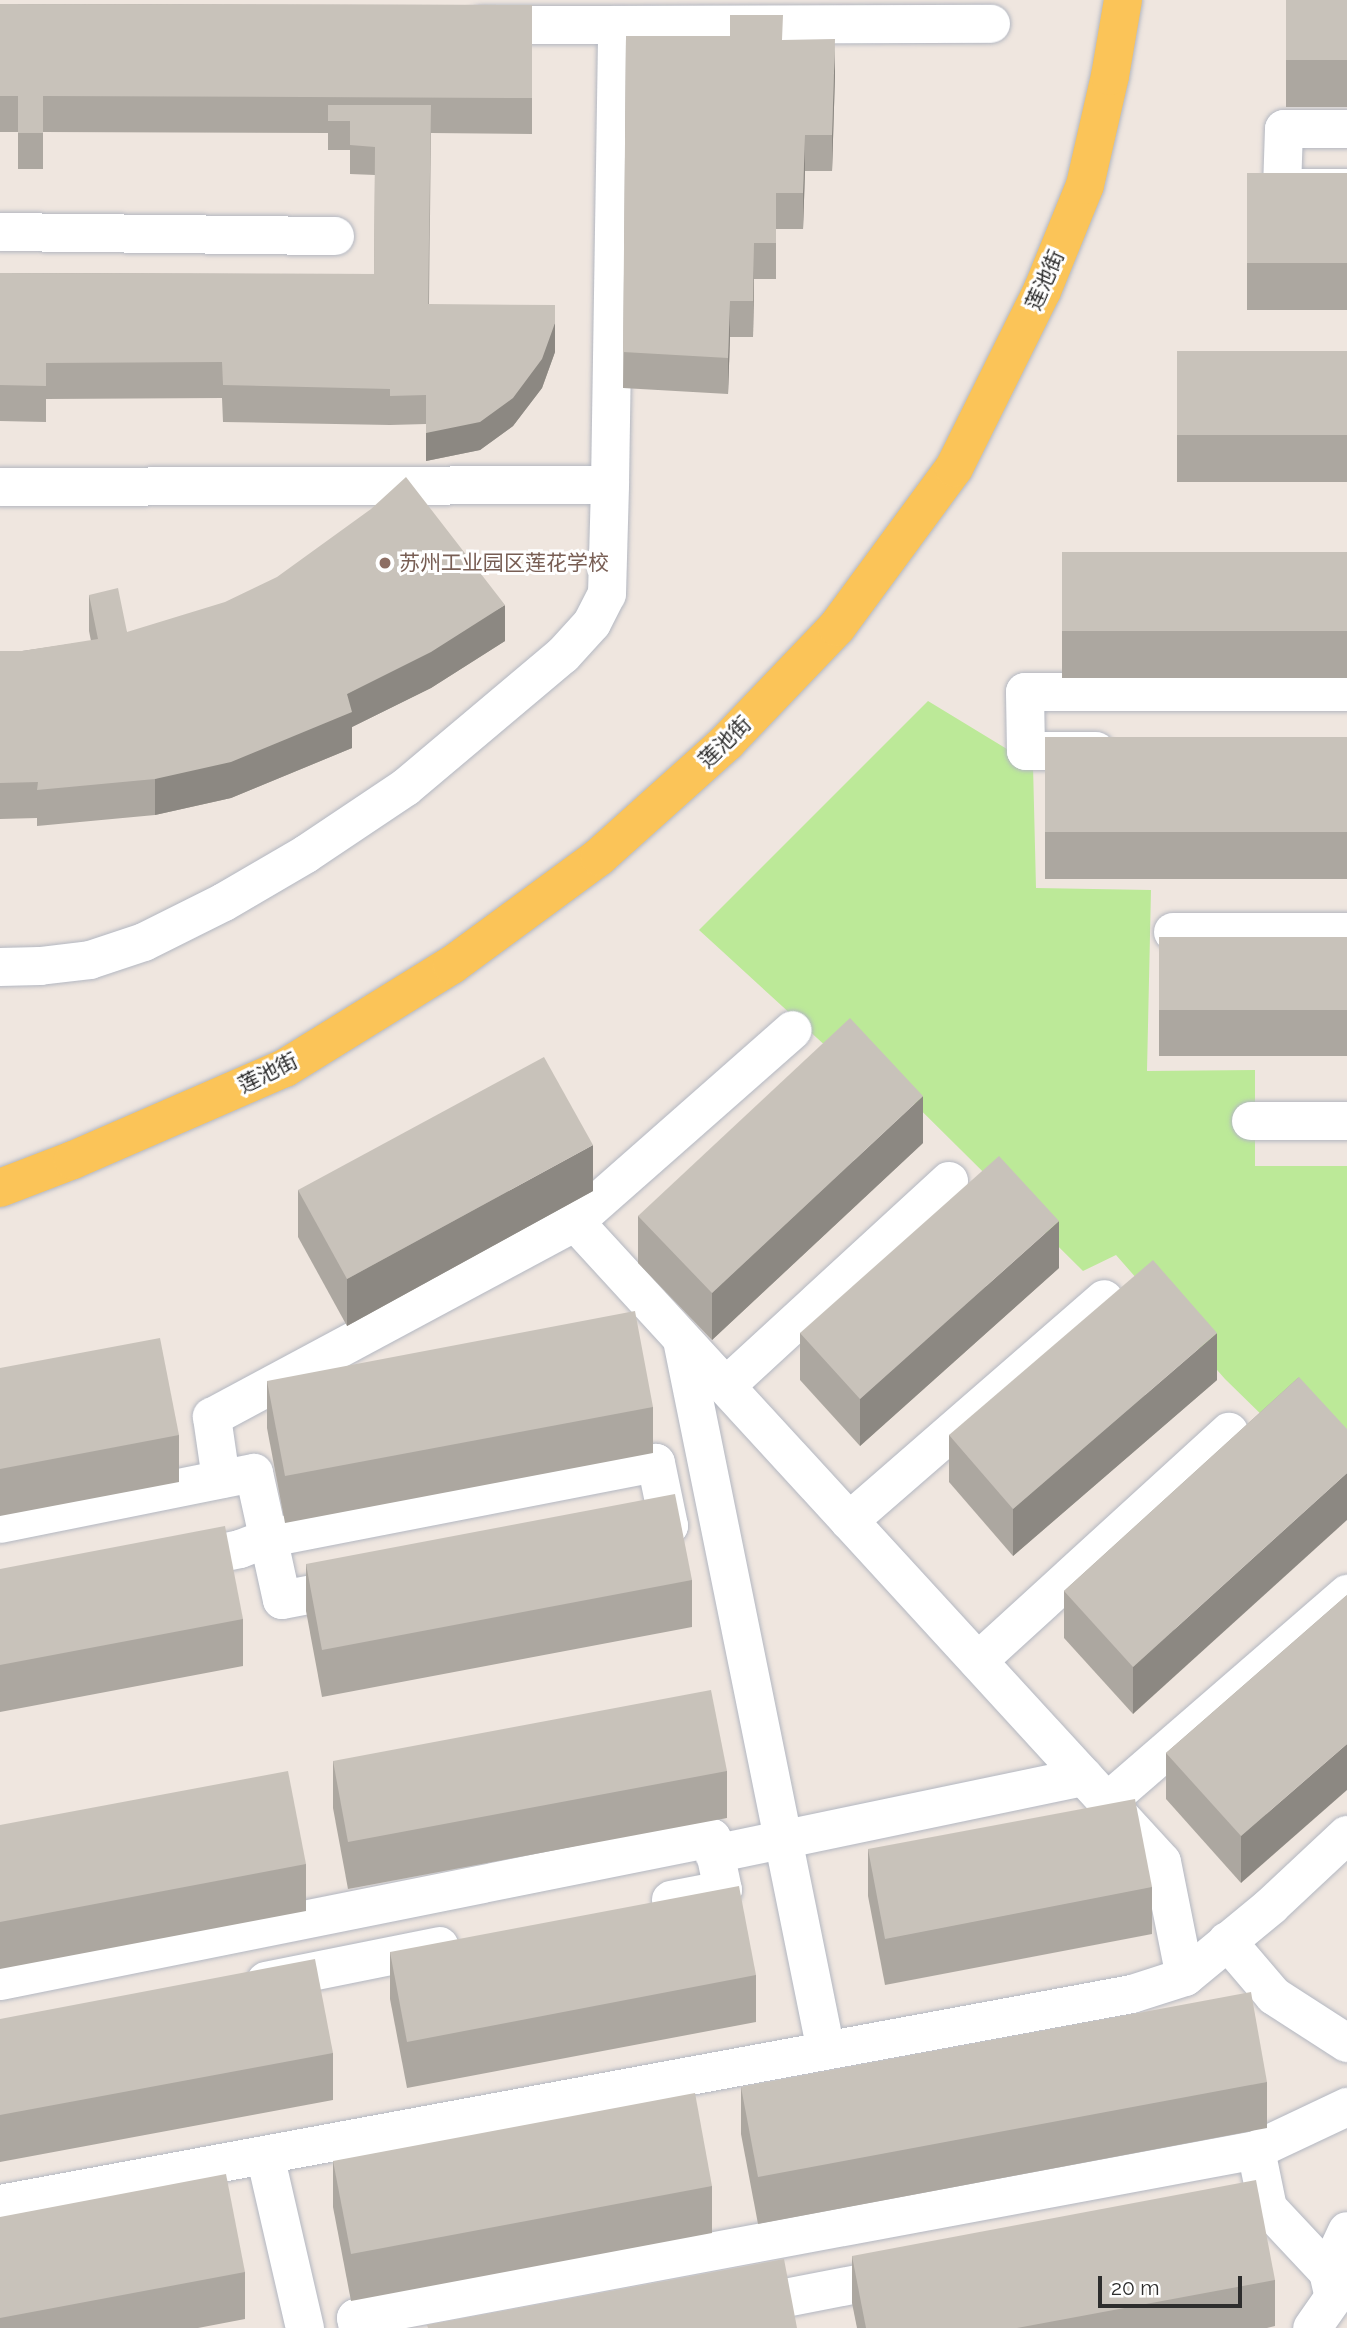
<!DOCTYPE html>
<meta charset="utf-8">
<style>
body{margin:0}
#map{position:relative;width:1347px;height:2328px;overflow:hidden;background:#efe6df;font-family:Raleway,"Noto Sans SC",sans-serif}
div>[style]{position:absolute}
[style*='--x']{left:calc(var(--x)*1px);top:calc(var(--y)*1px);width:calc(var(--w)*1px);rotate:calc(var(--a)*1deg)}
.green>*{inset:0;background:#bce998}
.roads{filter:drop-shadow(0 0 2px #b3b7c1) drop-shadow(0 0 2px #b3b7c1)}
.minor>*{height:38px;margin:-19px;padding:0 19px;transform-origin:19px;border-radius:19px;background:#fff}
.major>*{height:38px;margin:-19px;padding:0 19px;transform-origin:19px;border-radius:19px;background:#fbc458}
.wall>*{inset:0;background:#aca7a0}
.shaded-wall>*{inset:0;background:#8c8882}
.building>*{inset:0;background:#c8c2ba}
.dots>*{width:19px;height:19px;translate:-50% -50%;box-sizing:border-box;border:4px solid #fff;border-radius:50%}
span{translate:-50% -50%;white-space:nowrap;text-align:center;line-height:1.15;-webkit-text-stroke:6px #fff;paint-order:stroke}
.street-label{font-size:21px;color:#2d2d2d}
.education-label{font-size:21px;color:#785e54}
.left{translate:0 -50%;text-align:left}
.scale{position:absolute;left:1098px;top:2276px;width:144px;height:32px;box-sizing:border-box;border:4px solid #2d2d2d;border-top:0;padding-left:9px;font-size:21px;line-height:24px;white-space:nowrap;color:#2d2d2d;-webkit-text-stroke:5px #fff;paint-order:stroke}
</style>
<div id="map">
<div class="green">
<div style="clip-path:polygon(928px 701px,1033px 765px,1036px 888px,1151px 890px,1147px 1071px,1255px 1070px,1255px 1166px,1347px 1166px,1347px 1462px,1271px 1424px,1225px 1379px,1116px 1255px,1083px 1271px,844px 1034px,829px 1049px,699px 930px)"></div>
</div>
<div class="roads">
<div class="minor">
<div style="--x:617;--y:25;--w:374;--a:-0.2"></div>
<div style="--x:1347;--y:129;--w:63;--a:180"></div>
<div style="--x:1284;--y:129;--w:59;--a:91.9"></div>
<div style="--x:1282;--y:188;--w:65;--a:0"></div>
<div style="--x:0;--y:232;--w:335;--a:0.7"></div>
<div style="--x:0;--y:487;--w:610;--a:-0.19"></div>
<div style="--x:610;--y:485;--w:460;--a:-89.1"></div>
<div style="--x:617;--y:25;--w:136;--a:180"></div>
<div style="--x:1096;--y:751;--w:70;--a:180"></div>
<div style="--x:1026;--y:751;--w:59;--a:-91"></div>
<div style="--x:1025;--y:692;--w:322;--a:0"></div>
<div style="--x:1173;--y:932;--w:174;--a:0"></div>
<div style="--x:0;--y:967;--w:40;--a:-1.4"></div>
<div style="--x:40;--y:966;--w:50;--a:-6.8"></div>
<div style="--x:90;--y:960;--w:57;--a:-18.4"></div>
<div style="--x:144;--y:942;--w:89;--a:-26.6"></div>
<div style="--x:224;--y:902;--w:95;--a:-30.3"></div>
<div style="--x:306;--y:854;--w:120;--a:-33.8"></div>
<div style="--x:406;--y:787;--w:205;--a:-40.1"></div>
<div style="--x:563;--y:655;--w:43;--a:-47.8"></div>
<div style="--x:592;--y:623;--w:33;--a:-63"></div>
<div style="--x:607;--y:594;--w:109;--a:-88.4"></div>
<div style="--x:1251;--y:1121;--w:96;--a:0"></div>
<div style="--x:575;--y:1222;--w:868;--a:47.47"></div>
<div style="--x:1162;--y:1862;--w:117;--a:78.7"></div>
<div style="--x:682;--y:1340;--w:725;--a:78.55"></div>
<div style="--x:726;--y:1386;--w:303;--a:-42.6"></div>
<div style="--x:221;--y:1479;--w:63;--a:-98.3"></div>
<div style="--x:212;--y:1417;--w:412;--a:-28.2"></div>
<div style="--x:575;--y:1222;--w:290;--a:-41.4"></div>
<div style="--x:849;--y:1521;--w:338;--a:-41"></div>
<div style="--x:0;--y:1524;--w:259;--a:-11.4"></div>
<div style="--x:254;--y:1473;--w:130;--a:77.6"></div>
<div style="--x:282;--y:1600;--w:74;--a:-10.9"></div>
<div style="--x:178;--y:1562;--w:63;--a:-11.8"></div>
<div style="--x:240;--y:1549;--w:31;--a:-21"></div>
<div style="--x:269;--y:1538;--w:394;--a:-11"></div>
<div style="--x:656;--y:1463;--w:64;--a:78.3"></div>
<div style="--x:669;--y:1526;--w:21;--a:169"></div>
<div style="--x:978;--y:1661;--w:340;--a:-42.4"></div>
<div style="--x:1107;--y:1802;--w:318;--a:-40.9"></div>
<div style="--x:714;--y:1854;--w:378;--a:-11.8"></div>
<div style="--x:1227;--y:1941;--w:72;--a:49.5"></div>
<div style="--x:1274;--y:1996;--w:87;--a:32.8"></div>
<div style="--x:0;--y:1981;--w:726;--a:-11.36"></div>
<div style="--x:712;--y:1838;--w:53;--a:78.1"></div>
<div style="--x:723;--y:1890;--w:53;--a:169.1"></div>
<div style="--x:266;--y:1981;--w:177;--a:-11.4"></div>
<div style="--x:265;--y:2155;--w:178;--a:77"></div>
<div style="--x:0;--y:2204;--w:1151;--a:-10.51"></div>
<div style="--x:1132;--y:1994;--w:56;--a:-17.8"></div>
<div style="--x:1185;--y:1977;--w:112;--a:-39.5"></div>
<div style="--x:1271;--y:1906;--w:104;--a:-43.1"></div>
<div style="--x:1268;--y:2208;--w:88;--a:46.8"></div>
<div style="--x:1328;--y:2272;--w:26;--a:77"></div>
<div style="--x:1334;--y:2297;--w:38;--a:125"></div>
<div style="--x:1211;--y:2219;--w:58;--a:-10.9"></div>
<div style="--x:1268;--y:2208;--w:59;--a:-101.7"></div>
<div style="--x:1328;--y:2272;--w:45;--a:-65.1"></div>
<div style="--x:739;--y:2307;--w:168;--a:-11"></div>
<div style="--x:358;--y:2328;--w:10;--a:-101"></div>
<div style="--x:356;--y:2318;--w:916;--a:-10.57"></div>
<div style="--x:1256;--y:2150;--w:101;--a:-25.3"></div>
</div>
<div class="major">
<div style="--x:0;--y:1188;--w:78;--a:-21"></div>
<div style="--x:73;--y:1160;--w:231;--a:-23.5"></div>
<div style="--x:285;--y:1068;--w:196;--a:-31.7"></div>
<div style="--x:452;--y:965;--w:182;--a:-36.3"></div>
<div style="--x:599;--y:857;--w:172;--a:-41.9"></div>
<div style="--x:727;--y:742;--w:159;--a:-46.3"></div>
<div style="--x:837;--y:627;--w:197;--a:-53.7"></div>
<div style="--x:954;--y:468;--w:198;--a:-63.6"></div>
<div style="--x:1042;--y:291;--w:114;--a:-67.9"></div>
<div style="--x:1085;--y:185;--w:112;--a:-77.1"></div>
<div style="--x:1110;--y:76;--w:77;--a:-80.3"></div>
</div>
</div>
<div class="wall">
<div style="clip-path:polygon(1286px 0,1347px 0,1347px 107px,1286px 107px)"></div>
<div style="clip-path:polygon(0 4px,532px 5px,532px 134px,431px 133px,429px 304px,555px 352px,542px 388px,513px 426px,480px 450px,426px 461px,426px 424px,390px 425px,223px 422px,222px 398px,46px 399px,46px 422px,0 421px,0 273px,374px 274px,375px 175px,350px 174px,350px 150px,328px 150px,328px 133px,43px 132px,43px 169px,18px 169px,18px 132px,0 132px)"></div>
<div style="clip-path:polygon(626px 36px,783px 40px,835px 75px,832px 171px,805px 171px,803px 229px,776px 229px,776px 279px,754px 279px,753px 337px,730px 337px,728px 394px,623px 388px)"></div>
<div style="clip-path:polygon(1247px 173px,1347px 173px,1347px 310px,1247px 310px)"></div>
<div style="clip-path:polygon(1177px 351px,1347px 351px,1347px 482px,1177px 482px)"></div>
<div style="clip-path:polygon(1062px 552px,1347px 552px,1347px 678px,1062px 678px)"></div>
<div style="clip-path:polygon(89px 595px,127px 632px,505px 641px,431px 688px,352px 727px,352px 748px,231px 798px,155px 815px,37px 826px,37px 818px,0 819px,0 651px,22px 651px,91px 641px,89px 631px)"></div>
<div style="clip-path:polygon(1045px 737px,1347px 737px,1347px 879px,1045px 879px)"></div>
<div style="clip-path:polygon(1159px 937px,1347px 937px,1347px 1056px,1159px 1056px)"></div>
<div style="clip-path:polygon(923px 1143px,712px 1340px,638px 1263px,638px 1216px)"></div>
<div style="clip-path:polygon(298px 1190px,593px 1191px,347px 1326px,298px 1237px)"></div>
<div style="clip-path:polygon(1059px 1268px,860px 1446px,800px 1380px,800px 1333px)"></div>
<div style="clip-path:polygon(0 1368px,179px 1435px,179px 1482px,0 1516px)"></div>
<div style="clip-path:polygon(1299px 1377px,1133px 1714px,1064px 1638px,1064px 1591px)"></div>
<div style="clip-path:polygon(1217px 1380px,1013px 1556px,949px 1482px,949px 1435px)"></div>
<div style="clip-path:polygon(267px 1381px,653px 1407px,653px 1453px,285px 1523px,267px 1428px)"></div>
<div style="clip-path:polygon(306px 1564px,692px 1580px,692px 1627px,322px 1697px,306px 1611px)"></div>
<div style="clip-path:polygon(0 1569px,243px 1619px,243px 1666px,0 1712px)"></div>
<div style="clip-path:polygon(1347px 1595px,1241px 1883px,1166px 1799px,1166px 1753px)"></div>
<div style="clip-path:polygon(333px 1761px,727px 1771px,727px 1818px,348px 1889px,333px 1808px)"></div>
<div style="clip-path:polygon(0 1825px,306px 1864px,306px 1911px,0 1969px)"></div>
<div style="clip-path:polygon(868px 1849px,1152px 1887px,1152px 1934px,885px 1985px,868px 1896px)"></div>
<div style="clip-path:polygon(390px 1952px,756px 1975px,756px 2022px,407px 2088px,390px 1999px)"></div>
<div style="clip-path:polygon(0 2019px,333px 2053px,333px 2100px,0 2162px)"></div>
<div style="clip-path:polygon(1267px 2082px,1267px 2128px,758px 2224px,741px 2134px,741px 2087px)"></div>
<div style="clip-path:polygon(333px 2161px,712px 2186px,712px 2233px,351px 2301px,333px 2207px)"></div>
<div style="clip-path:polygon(0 2217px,245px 2272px,245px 2319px,198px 2328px,0 2328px)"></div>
<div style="clip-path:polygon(852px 2256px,1275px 2280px,1275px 2326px,1267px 2328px,857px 2328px,852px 2303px)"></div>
</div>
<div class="shaded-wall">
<div style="clip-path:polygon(835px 39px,835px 75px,832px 171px,832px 135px)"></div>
<div style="clip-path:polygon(805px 135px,805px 171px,803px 229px,803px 193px)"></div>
<div style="clip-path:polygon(754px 243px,754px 279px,753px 337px,753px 301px)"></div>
<div style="clip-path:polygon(730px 301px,730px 337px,728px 394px,728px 358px)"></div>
<div style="clip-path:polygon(555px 323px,555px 352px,542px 388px,513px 426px,480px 450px,426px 461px,426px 433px)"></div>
<div style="clip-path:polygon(505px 605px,505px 641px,431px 688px,352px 727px,352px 748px,231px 798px,155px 815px,155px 779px,347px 694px)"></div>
<div style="clip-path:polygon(923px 1096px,923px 1143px,712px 1340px,712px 1293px)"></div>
<div style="clip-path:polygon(593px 1145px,593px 1191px,347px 1326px,347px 1279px)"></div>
<div style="clip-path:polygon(1059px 1221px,1059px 1268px,860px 1446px,860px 1399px)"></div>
<div style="clip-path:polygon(1217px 1333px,1217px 1380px,1013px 1556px,1013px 1509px)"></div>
<div style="clip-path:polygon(1347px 1473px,1347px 1520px,1133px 1714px,1133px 1667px)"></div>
<div style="clip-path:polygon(1347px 1744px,1347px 1790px,1241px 1883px,1241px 1836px)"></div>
</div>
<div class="building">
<div style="clip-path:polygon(1286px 0,1347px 0,1347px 60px,1286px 60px)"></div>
<div style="clip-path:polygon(0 4px,532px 5px,532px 98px,43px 96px,43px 133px,18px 133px,18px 96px,0 96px)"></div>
<div style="clip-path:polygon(730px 15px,783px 15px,782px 40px,835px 39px,832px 135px,805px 135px,803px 193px,776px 193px,776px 243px,754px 243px,753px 301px,730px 301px,728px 358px,623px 352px,626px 36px,730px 36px)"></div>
<div style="clip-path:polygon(328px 105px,431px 105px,428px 304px,555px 305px,555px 323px,542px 359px,513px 398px,480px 422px,426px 433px,426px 395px,390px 396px,390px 274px,374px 274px,375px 147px,350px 145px,350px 121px,328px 121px)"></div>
<div style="clip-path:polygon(1247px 173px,1347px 173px,1347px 263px,1247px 263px)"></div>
<div style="clip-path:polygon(0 273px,390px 274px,390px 389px,223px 385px,222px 362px,46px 363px,46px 386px,0 385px)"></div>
<div style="clip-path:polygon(1177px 351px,1347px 351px,1347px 435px,1177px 435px)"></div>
<div style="clip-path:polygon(406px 477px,505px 605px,431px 652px,347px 694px,352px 712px,231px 762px,155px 779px,37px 790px,38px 782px,0 783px,0 651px,22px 651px,98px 639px,89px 595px,118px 588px,127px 632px,225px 602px,277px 577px,371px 509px)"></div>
<div style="clip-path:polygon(1062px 552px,1347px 552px,1347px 631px,1062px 631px)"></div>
<div style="clip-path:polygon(1045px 737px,1347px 737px,1347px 832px,1045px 832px)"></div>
<div style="clip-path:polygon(1159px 937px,1347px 937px,1347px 1010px,1159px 1010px)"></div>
<div style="clip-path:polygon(850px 1018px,923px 1096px,712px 1293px,638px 1216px)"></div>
<div style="clip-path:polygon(544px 1057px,593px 1145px,347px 1279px,298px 1190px)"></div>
<div style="clip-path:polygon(999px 1156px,1059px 1221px,860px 1399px,800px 1333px)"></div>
<div style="clip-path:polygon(1153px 1260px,1217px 1333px,1013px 1509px,949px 1435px)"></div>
<div style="clip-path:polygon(635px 1311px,653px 1407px,285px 1476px,267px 1381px)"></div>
<div style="clip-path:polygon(160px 1338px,179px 1435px,0 1469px,0 1368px)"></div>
<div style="clip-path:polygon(1299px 1377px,1347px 1429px,1347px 1473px,1133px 1667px,1064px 1591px)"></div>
<div style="clip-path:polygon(675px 1494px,692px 1580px,322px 1650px,306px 1564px)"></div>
<div style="clip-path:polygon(225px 1526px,243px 1619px,0 1665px,0 1569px)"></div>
<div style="clip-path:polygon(1347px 1595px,1347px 1744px,1241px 1836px,1166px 1753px)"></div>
<div style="clip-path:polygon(711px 1690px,727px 1771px,348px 1842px,333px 1761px)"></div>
<div style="clip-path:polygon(288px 1771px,306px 1864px,0 1922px,0 1825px)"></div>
<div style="clip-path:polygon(1135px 1799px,1152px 1887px,885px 1939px,868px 1849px)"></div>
<div style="clip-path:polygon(739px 1886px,756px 1975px,407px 2042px,390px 1952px)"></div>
<div style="clip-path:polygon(315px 1959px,333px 2053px,0 2115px,0 2019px)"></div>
<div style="clip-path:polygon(1251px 1992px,1267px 2082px,758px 2177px,741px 2087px)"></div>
<div style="clip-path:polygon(695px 2093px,712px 2186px,351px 2254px,333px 2161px)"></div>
<div style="clip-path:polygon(226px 2174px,245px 2272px,0 2318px,0 2217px)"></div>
<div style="clip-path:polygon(1256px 2180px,1275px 2280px,1017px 2328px,866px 2328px,852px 2256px)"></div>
<div style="clip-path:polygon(784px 2259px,797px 2328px,428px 2328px,427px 2325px)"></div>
</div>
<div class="dots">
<div style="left:385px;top:563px;background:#8d6e63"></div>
</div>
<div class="street-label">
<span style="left:1045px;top:280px;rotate:-66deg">莲池街</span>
<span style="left:725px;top:742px;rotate:-44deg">莲池街</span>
<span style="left:268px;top:1073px;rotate:-26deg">莲池街</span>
</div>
<div class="education-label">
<span class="left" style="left:399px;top:563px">苏州工业园区莲花学校</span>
</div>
<div class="scale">20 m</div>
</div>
